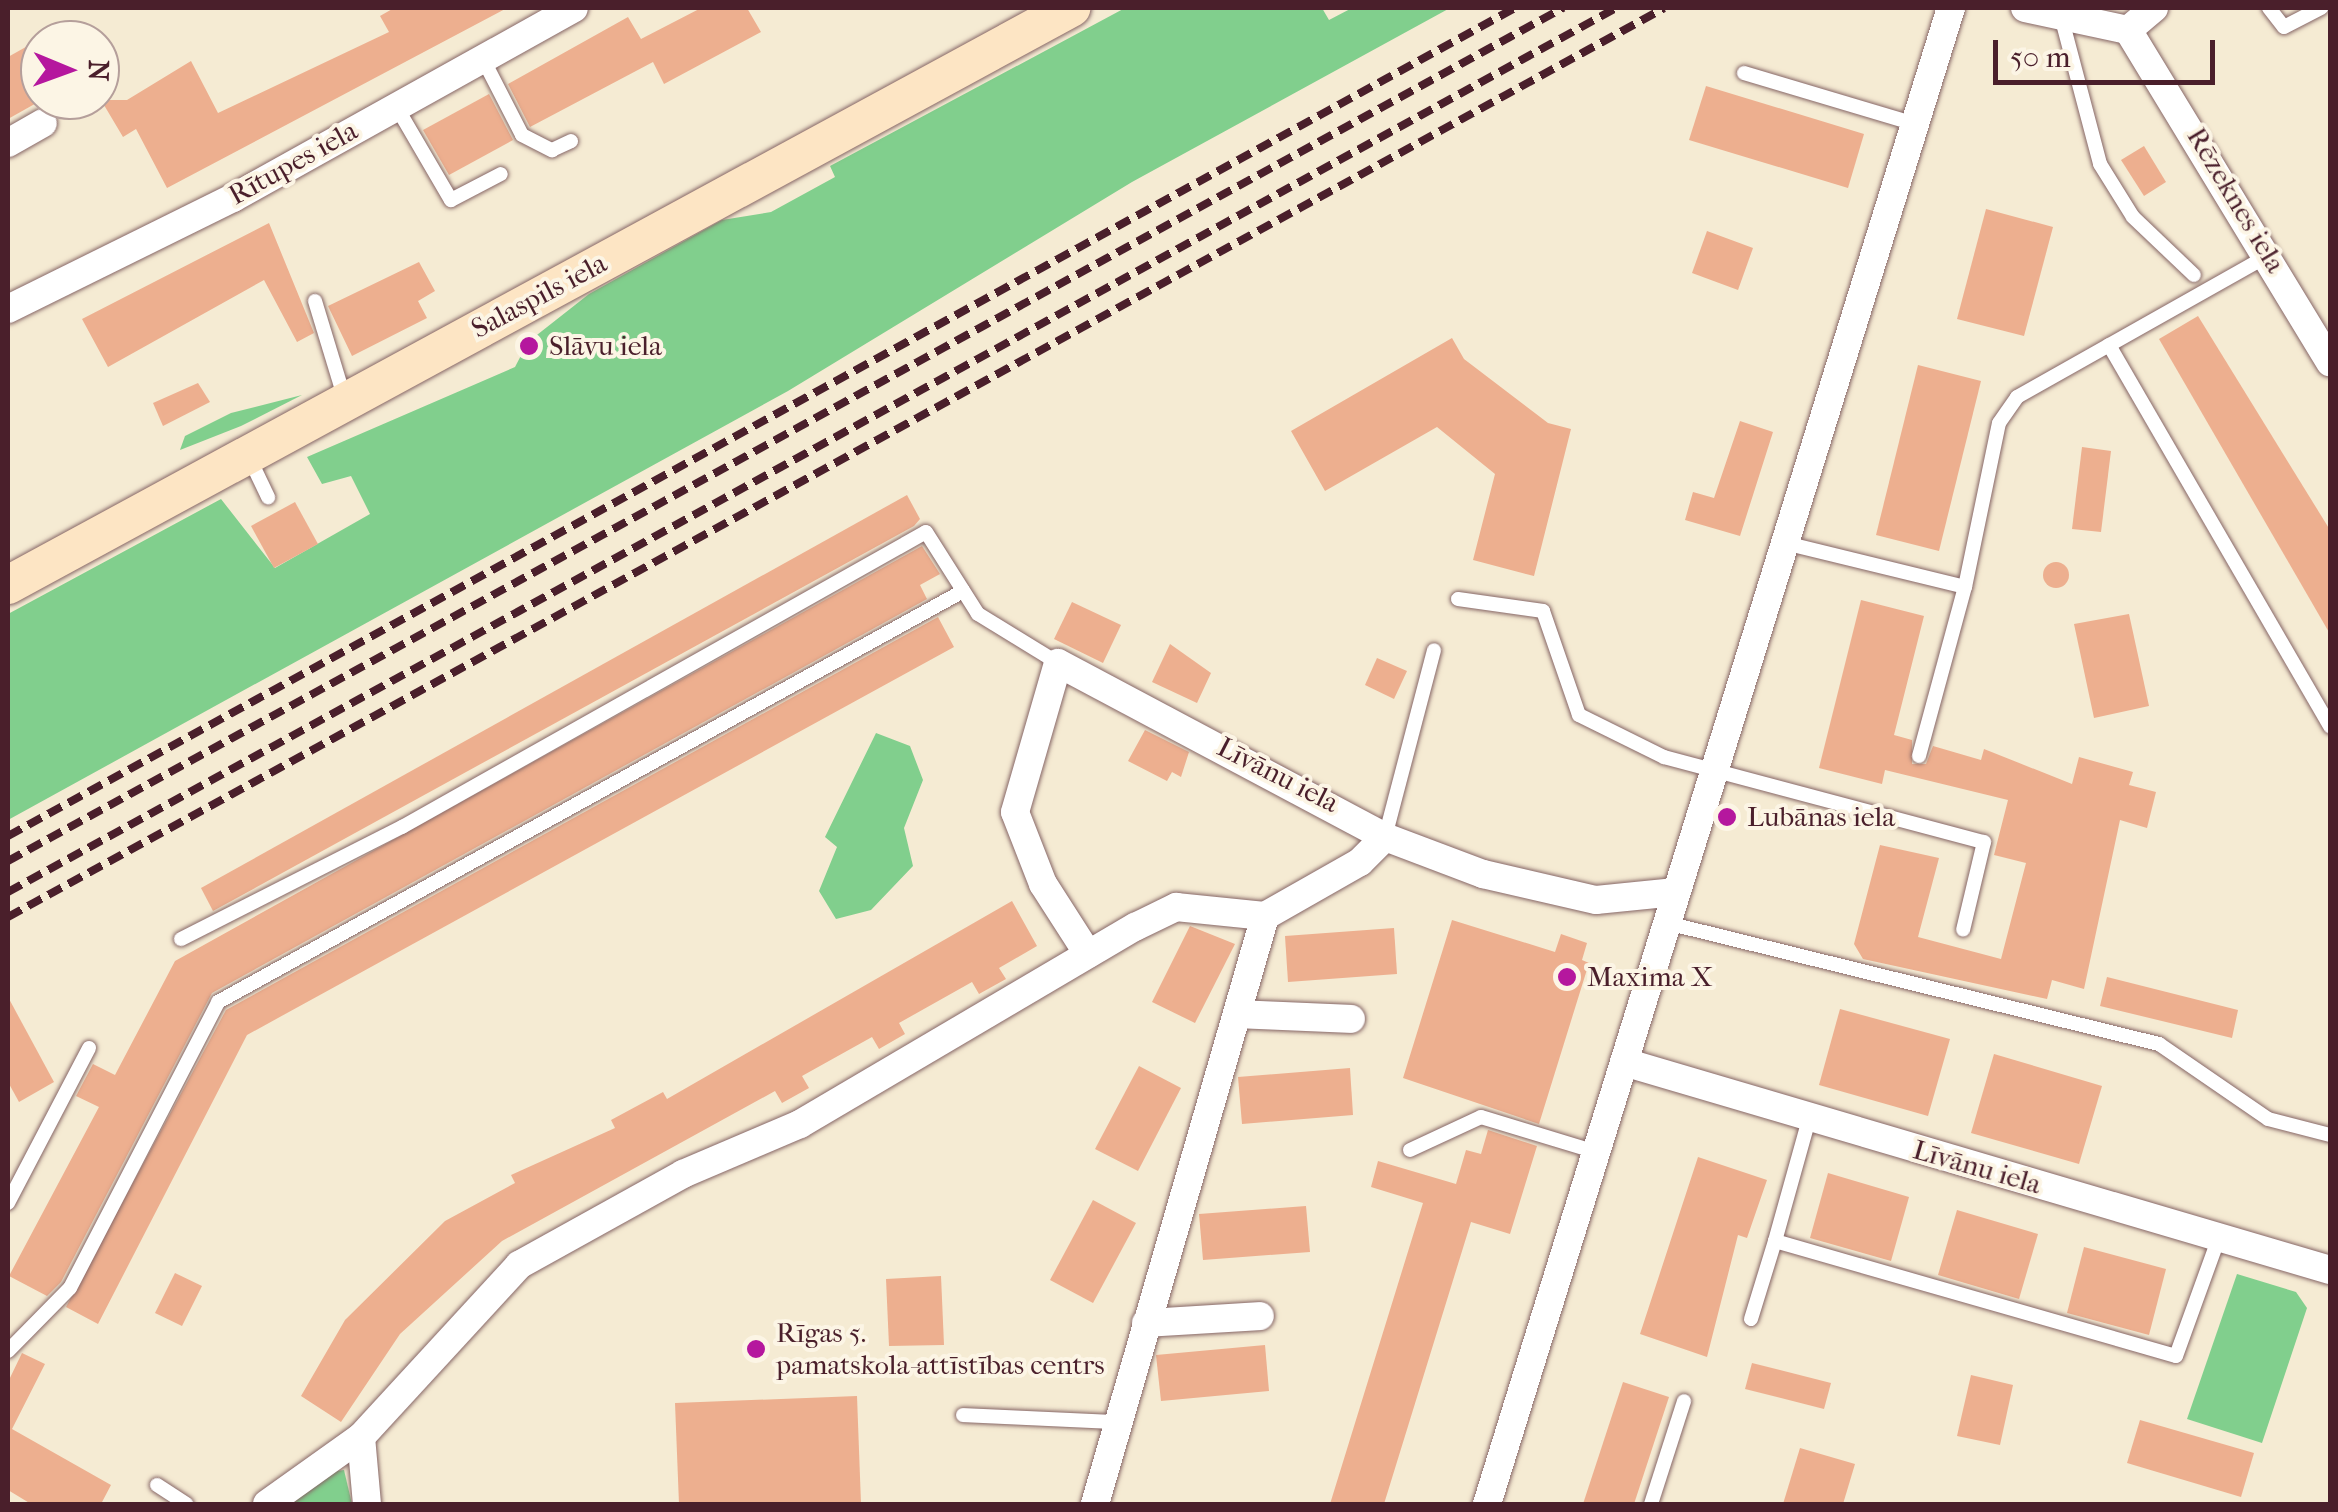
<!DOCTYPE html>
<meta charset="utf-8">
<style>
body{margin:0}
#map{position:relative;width:2338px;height:1512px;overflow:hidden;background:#f5ebd3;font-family:"IM FELL French Canon",serif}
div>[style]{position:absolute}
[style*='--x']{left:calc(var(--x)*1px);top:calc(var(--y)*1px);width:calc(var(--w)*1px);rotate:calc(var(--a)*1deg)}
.green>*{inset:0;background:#81cf8d}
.building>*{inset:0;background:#edaf8f}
.round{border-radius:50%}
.roads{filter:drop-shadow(0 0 2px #866666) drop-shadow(0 0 2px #866666)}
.lane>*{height:14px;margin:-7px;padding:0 7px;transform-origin:7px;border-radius:7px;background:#fff}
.street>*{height:28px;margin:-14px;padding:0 14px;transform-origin:14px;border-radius:14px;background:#fff}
.secondary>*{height:38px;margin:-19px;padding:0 19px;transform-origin:19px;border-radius:19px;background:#fde5c4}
.rail>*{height:8px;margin-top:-4px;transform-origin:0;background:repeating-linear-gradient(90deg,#4a1f2b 0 15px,transparent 0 23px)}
.dots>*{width:28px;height:28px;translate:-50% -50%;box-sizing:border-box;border:5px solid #fcf5e5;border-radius:50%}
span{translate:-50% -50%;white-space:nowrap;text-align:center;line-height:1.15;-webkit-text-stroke:8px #fcf5e5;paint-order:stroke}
.street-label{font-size:28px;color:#4a1f2b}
.poi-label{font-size:28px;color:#4a1f2b}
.left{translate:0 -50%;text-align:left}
.frame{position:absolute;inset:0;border:10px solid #4a1f2b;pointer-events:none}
.north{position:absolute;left:20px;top:20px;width:100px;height:100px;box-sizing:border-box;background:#fcf5e5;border:2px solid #b59f9b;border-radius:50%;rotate:91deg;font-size:28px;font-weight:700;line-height:40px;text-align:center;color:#4a1f2b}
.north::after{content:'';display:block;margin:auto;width:35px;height:45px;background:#b5179e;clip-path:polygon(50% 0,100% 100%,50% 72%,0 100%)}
.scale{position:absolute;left:1993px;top:40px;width:222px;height:45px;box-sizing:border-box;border:5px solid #4a1f2b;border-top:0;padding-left:12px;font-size:30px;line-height:35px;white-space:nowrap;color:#4a1f2b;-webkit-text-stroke:8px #fcf5e5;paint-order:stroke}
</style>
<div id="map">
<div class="green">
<div style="clip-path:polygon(1125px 8px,1322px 8px,1329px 20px,1352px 8px,1450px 8px,1132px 182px,788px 391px,8px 820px,8px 614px,221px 499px,275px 568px,370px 514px,351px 476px,322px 484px,307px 457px,515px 367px,528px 342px,589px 294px,722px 220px,771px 212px,835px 177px,830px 166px)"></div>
<div style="clip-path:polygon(302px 395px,241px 426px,180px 450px,185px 436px,231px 413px)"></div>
<div style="clip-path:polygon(876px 733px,910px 746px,923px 780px,904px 828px,913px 866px,871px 910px,836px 919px,819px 891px,837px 847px,825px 837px)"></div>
<div style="clip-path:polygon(2237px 1274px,2296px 1292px,2307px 1308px,2262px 1443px,2187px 1419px)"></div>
<div style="clip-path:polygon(344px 1470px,352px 1504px,279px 1504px,330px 1472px)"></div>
</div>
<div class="building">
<div style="clip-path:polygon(394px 8px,507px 8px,167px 188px,136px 129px,123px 137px,101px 100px,127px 100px,191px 61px,218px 113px,389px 32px,380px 16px)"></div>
<div style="clip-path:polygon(701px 8px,747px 8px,761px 32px,664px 84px,653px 62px,530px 127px,508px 84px,628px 17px,641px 39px)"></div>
<div style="clip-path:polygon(40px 39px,40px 101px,8px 119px,8px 57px)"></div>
<div style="clip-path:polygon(1706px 86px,1864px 134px,1848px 188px,1689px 140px)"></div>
<div style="clip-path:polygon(489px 94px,513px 140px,449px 175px,423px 130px)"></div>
<div style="clip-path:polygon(2144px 146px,2166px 182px,2144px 196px,2121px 160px)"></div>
<div style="clip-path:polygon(1986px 209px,2053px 227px,2024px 336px,1957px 319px)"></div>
<div style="clip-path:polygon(269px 223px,314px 333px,297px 342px,264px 280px,108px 367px,82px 319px)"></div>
<div style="clip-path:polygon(1707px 231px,1753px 248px,1738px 290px,1692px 273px)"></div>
<div style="clip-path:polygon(419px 262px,435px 291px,418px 301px,427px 318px,352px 356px,328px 306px)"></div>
<div style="clip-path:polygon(2198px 316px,2330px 530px,2330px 634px,2159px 339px)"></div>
<div style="clip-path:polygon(1452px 338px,1464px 359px,1548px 423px,1571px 429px,1534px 576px,1473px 560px,1495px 474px,1437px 427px,1325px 491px,1291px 431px)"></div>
<div style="clip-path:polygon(1918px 365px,1981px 381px,1939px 551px,1876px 535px)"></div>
<div style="clip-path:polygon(198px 383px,210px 402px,163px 426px,153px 403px)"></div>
<div style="clip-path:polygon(1740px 421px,1773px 432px,1740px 536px,1685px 520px,1693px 492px,1714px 498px)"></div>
<div style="clip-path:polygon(2082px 447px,2111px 451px,2101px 532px,2072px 529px)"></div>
<div style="clip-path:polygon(907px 495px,920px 519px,914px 526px,213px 911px,201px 888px)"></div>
<div style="clip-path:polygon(295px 502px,318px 544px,274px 568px,251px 526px)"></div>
<div style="clip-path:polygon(922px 546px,940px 574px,920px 585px,927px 599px,212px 993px,61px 1282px,47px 1296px,9px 1276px,99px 1107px,76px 1096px,93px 1064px,115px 1075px,175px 961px)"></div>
<div class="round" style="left:2043px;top:562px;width:26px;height:26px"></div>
<div style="clip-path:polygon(1861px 600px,1924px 616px,1894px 735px,1912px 740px,1912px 764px,1926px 764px,1933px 746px,1981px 760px,1984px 749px,2072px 784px,2079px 757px,2133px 772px,2129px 785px,2156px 792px,2147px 828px,2120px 820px,2084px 989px,2052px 980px,2047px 999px,1863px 959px,1854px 944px,1880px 845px,1939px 858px,1918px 937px,2001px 959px,2026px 863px,1994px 855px,2008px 800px,1885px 770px,1882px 784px,1819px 768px)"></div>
<div style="clip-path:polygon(1072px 602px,1121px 625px,1103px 663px,1054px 639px)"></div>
<div style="clip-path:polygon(2129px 614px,2149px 706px,2094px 718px,2074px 624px)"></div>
<div style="clip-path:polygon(938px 617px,954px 647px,247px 1035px,98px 1324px,66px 1307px,226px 1010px)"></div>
<div style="clip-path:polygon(1170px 644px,1211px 673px,1197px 703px,1152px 682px)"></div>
<div style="clip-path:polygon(1377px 658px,1407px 671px,1394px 699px,1365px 685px)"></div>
<div style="clip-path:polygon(1145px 730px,1189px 752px,1181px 777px,1172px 772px,1167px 781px,1128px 761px)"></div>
<div style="clip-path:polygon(1012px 901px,1037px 946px,999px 968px,1006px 979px,979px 994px,972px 982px,899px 1023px,905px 1034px,879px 1049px,872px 1037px,802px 1076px,809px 1088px,782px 1103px,775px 1091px,502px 1241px,400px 1334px,341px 1422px,301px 1396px,345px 1320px,445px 1221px,515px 1183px,511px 1175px,615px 1128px,611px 1120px,663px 1092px,667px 1099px)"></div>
<div style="clip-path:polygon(1452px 920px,1555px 952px,1561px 934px,1587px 943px,1582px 960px,1589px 963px,1539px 1124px,1403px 1078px)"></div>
<div style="clip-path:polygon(1190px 926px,1235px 944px,1195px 1023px,1152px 1002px)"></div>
<div style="clip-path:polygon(1394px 928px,1397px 974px,1288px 982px,1285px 936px)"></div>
<div style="clip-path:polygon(2107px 977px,2238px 1010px,2232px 1038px,2100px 1006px)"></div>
<div style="clip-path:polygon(8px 997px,54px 1082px,19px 1102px,8px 1082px)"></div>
<div style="clip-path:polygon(1840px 1009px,1950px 1039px,1928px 1116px,1819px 1085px)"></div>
<div style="clip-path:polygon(1994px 1054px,2102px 1086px,2079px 1164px,1971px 1133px)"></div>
<div style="clip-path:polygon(1139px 1066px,1181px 1088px,1138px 1171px,1095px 1149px)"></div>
<div style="clip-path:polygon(1350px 1068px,1353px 1115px,1242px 1124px,1238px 1077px)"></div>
<div style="clip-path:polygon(1488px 1130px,1537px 1146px,1510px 1234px,1471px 1222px,1384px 1504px,1330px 1504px,1423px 1203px,1371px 1187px,1378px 1161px,1456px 1184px,1466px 1150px,1481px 1154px)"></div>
<div style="clip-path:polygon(1698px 1157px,1767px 1180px,1747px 1238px,1738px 1235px,1707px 1357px,1640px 1334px)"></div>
<div style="clip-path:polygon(1828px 1173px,1909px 1197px,1891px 1261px,1810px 1238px)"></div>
<div style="clip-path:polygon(1093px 1200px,1136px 1223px,1093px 1303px,1050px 1280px)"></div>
<div style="clip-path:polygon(1306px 1206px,1310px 1252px,1203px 1260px,1199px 1214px)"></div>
<div style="clip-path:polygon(1957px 1210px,2038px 1234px,2019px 1299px,1938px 1275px)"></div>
<div style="clip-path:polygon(2084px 1247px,2166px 1269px,2149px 1335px,2067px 1313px)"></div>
<div style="clip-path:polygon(175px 1273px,202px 1286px,182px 1326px,155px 1313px)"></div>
<div style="clip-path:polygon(941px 1276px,944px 1345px,889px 1346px,886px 1279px)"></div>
<div style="clip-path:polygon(1265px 1345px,1269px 1391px,1161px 1401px,1156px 1355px)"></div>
<div style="clip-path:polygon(22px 1353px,45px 1364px,12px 1429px,111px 1485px,101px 1504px,31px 1504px,8px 1490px,8px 1382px)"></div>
<div style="clip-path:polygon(1752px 1363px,1831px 1383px,1824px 1409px,1745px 1389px)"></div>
<div style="clip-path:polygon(1971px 1375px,2013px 1385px,2000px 1445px,1957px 1436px)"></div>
<div style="clip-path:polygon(1623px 1382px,1669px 1397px,1634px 1504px,1583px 1504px)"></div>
<div style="clip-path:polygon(857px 1396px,861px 1504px,679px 1504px,675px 1403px)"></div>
<div style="clip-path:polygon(2140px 1420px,2254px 1453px,2241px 1497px,2127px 1463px)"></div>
<div style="clip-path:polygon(1800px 1448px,1855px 1464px,1843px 1504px,1783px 1504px)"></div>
</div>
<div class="roads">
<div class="lane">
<div style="--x:2269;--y:8;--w:24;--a:52"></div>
<div style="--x:2284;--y:27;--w:42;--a:-27.2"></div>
<div style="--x:2061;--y:16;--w:153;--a:75.2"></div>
<div style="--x:2100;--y:164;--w:62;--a:58.1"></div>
<div style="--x:2133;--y:217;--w:84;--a:43.6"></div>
<div style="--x:483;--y:59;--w:85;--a:62.8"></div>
<div style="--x:522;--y:135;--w:34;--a:27"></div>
<div style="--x:552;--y:150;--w:21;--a:-25"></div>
<div style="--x:1744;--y:73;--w:175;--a:16.6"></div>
<div style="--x:396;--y:106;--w:109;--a:59.7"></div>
<div style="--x:451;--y:200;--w:56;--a:-27.5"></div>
<div style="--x:315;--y:301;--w:103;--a:73.1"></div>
<div style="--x:2109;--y:345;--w:441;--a:59.9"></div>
<div style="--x:248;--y:455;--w:47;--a:64.5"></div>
<div style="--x:1785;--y:543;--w:185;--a:13.7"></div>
<div style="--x:1965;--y:587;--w:167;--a:-78.3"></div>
<div style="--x:1999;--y:423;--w:32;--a:-55"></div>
<div style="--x:2017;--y:397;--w:289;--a:-29.4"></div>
<div style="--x:1458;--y:599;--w:86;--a:8"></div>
<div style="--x:1543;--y:611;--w:110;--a:70.9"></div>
<div style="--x:1579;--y:715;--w:95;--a:26.3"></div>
<div style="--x:1664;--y:757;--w:331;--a:14.9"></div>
<div style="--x:1984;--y:842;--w:90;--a:103.4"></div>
<div style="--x:1919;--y:756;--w:175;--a:-74.8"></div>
<div style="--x:1385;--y:837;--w:193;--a:-75.3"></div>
<div style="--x:1667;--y:923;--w:507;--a:13.82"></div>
<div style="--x:2159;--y:1044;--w:132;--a:34.5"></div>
<div style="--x:2268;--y:1119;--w:64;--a:14.5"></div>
<div style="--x:181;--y:939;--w:248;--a:-26.9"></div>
<div style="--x:402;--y:827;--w:601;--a:-29.38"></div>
<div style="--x:926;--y:532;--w:97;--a:57.6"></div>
<div style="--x:978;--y:614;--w:94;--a:31.5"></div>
<div style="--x:1410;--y:1150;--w:78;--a:-24.9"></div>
<div style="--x:1481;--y:1117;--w:120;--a:16.9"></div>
<div style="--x:8;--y:1203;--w:175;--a:-62.4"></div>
<div style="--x:1775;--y:1241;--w:127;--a:-74.4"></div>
<div style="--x:1751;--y:1319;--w:82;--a:-72.9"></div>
<div style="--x:1775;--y:1241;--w:417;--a:16"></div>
<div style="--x:2176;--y:1356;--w:127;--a:-70.1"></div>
<div style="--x:8;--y:1351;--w:88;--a:-45.5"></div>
<div style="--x:70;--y:1288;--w:322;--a:-62.6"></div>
<div style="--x:218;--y:1002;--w:851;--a:-28.88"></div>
<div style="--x:963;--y:1415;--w:149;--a:2.7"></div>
<div style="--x:157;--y:1485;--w:35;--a:33"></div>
<div style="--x:1651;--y:1504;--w:108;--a:-72.2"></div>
</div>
<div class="street">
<div style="--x:2025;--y:8;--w:105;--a:12.1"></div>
<div style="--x:2128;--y:30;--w:389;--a:58.7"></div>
<div style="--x:2128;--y:30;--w:34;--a:-40"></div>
<div style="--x:8;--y:143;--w:40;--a:-29.7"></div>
<div style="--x:8;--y:309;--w:251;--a:-26.3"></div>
<div style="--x:233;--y:198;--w:390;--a:-29.1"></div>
<div style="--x:1088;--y:954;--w:83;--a:-122.7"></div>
<div style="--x:1043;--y:884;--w:77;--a:-111.3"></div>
<div style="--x:1015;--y:812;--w:155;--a:-73.9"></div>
<div style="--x:1058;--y:663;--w:370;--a:28"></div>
<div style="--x:1385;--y:837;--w:105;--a:20.7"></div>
<div style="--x:1483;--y:874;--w:116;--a:13"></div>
<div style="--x:1596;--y:900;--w:80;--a:-5.7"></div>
<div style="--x:1238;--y:1014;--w:113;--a:2.5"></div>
<div style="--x:1624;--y:1062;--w:736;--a:16.42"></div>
<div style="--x:1146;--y:1323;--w:114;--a:-3.5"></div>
<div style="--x:361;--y:1437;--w:67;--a:84.9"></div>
<div style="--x:267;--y:1504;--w:115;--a:-35.5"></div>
<div style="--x:361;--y:1437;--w:234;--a:-47.4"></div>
<div style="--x:519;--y:1265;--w:188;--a:-29"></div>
<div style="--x:683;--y:1174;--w:127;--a:-23.1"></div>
<div style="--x:800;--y:1124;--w:389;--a:-30.5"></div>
<div style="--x:1135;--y:927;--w:46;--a:-26"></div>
<div style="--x:1176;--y:907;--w:89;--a:5.8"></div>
<div style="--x:1265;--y:916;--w:109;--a:-29.6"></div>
<div style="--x:1360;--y:862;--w:35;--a:-45"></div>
<div style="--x:1095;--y:1504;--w:612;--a:-73.87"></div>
<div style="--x:1487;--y:1504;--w:1566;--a:-72.77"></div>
</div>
<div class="secondary">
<div style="--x:8;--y:585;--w:1210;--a:-28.49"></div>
</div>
</div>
<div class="rail">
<div style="--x:8;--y:836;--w:1719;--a:-28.79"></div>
<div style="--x:8;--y:861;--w:1774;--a:-28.75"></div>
<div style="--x:8;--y:892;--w:1835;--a:-28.8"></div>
<div style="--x:8;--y:917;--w:1889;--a:-28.76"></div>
</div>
<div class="dots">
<div style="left:529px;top:346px;background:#b5179e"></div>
<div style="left:1727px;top:817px;background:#b5179e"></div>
<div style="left:1567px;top:977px;background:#b5179e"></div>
<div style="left:756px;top:1349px;background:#b5179e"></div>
</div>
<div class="street-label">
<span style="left:293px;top:163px;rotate:-29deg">Rītupes iela</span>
<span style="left:2236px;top:200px;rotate:59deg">Rēzeknes iela</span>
<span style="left:539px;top:296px;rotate:-28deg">Salaspils iela</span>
<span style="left:1278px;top:775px;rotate:27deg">Līvānu iela</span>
<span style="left:1977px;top:1167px;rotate:16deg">Līvānu iela</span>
</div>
<div class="poi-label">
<span class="left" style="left:549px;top:346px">Slāvu iela</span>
<span class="left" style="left:1747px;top:817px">Lubānas iela</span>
<span class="left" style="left:1587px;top:977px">Maxima X</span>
<span class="left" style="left:776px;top:1349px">Rīgas 5.<br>pamatskola-attīstības centrs</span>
</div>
<div class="frame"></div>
<div class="north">N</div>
<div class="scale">50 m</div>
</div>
